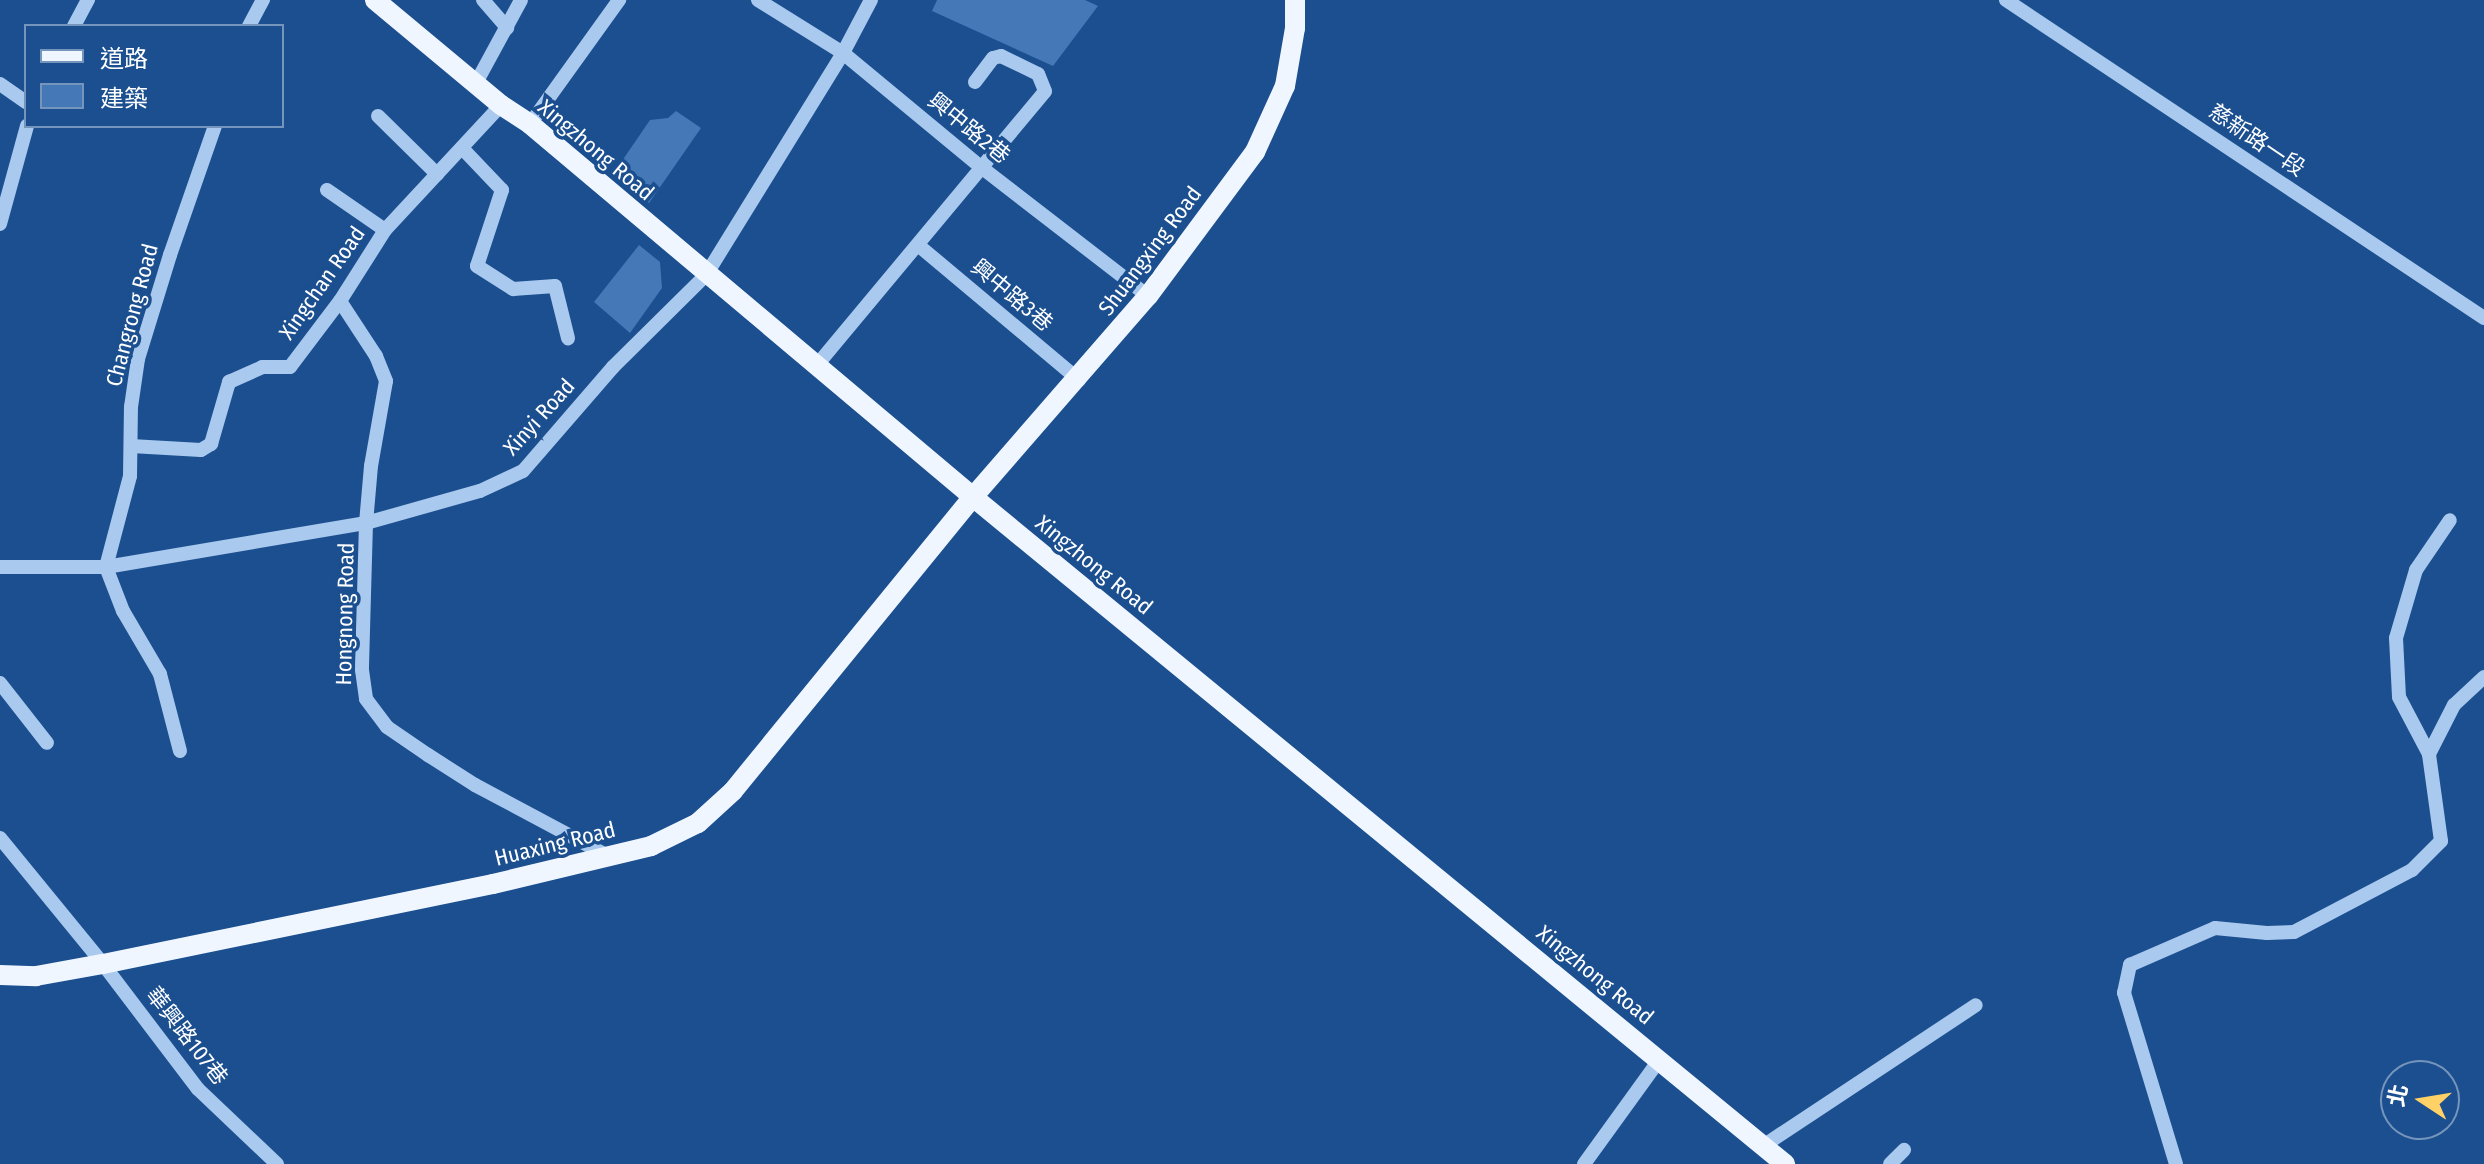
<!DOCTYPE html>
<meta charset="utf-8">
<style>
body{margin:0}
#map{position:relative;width:2484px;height:1164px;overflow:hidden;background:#1b4f8f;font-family:"Fira Sans Condensed","Noto Sans TC",sans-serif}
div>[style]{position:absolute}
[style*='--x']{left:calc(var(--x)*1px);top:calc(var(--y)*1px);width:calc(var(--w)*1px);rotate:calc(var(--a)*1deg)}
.building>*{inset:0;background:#4478b7}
.minor>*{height:14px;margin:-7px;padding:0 7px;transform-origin:7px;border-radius:7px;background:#a9c9ee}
.major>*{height:20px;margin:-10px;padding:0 10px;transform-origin:10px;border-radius:10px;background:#f0f6ff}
span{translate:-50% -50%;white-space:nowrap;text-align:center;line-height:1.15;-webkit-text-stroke:7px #1b4f8f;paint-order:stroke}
.street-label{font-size:22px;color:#fff}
.legend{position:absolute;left:24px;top:24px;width:260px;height:104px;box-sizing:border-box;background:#1b4f8f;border:2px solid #7695bc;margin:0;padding:10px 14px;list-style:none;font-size:24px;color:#fff}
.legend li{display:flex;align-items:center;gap:16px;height:40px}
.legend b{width:40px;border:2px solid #7695bc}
.north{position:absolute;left:2380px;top:1060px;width:80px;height:80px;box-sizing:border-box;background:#1b4f8f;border:2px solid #7695bc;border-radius:50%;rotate:282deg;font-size:22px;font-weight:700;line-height:32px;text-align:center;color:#fff}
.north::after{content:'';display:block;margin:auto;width:28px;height:36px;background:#ffd166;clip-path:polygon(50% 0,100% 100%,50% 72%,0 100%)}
</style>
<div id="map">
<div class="building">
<div style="clip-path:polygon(937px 0,1085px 0,1098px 6px,1053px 66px,932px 11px)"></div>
<div style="clip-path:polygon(676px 111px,701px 128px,649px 203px,611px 177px,650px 120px,668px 118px)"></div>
<div style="clip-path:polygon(639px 245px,660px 262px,662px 288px,630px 333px,594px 302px)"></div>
</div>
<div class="minor">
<div style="--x:483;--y:0;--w:37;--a:49"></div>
<div style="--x:758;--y:0;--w:100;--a:31.9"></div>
<div style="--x:843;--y:53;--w:179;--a:39.6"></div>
<div style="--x:981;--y:167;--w:211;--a:37.7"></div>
<div style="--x:2006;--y:0;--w:574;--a:33.63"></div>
<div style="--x:74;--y:26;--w:30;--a:-62"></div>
<div style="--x:249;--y:26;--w:30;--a:-62"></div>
<div style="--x:476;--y:83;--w:94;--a:-61.5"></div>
<div style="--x:0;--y:84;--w:32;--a:35"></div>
<div style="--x:378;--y:116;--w:83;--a:44.5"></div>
<div style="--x:530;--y:124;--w:153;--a:-54.3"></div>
<div style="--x:462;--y:148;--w:58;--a:46.4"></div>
<div style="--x:502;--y:190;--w:80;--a:108.2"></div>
<div style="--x:477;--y:266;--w:43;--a:32.6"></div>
<div style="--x:513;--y:289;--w:42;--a:-4.1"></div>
<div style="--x:555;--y:286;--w:54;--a:76"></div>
<div style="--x:327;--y:190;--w:70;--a:34.6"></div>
<div style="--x:0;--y:224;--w:102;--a:-74.6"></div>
<div style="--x:918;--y:245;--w:210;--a:40"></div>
<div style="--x:340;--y:301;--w:66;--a:56.8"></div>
<div style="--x:376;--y:356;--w:27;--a:68"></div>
<div style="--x:386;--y:381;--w:86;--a:100"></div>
<div style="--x:371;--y:466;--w:57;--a:95"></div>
<div style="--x:366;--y:523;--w:147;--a:91.6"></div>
<div style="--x:362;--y:670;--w:29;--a:82"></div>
<div style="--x:366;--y:699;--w:35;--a:53"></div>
<div style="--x:387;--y:727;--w:50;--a:34.3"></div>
<div style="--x:428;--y:755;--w:56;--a:32.6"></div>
<div style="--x:475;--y:785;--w:151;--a:28.1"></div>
<div style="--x:817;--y:365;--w:356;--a:-50.2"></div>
<div style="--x:1045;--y:91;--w:18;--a:-112"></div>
<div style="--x:1038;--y:74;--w:41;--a:-154.1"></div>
<div style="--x:1001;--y:56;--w:8;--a:166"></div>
<div style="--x:993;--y:58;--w:30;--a:127"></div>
<div style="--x:131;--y:446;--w:70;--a:3.3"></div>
<div style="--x:201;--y:450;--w:12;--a:-31"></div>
<div style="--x:211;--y:444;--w:65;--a:-73.8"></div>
<div style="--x:229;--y:382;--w:36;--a:-24"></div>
<div style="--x:262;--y:367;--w:28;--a:0"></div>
<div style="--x:290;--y:367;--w:83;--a:-52.9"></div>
<div style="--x:340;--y:301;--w:84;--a:-57.6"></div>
<div style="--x:385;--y:230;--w:171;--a:-47.1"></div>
<div style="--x:0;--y:567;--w:106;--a:0"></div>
<div style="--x:106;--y:567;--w:264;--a:-9.6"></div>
<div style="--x:366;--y:523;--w:118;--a:-15.7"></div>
<div style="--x:480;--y:491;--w:47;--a:-24.9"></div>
<div style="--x:523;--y:471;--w:138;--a:-49.1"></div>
<div style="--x:613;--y:367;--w:131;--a:-44.7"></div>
<div style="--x:706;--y:275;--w:261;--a:-58.3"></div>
<div style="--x:843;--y:53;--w:60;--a:-62.2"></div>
<div style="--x:0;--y:683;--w:76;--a:51.9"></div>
<div style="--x:180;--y:751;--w:80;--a:-104.6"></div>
<div style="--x:160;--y:674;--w:73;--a:-120.4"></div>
<div style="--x:123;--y:611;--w:47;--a:-111.1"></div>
<div style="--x:106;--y:567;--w:94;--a:-75.2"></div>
<div style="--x:130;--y:476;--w:69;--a:-89.2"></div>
<div style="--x:131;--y:407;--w:49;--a:-81.7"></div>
<div style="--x:138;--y:359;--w:109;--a:-72.9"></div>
<div style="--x:170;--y:255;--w:137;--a:-70.8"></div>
<div style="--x:2429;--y:754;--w:64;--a:-117.8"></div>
<div style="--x:2399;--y:697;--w:59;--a:-92.9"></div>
<div style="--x:2396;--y:638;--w:71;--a:-73.6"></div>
<div style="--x:2416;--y:570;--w:60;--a:-55.8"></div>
<div style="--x:0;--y:838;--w:163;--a:50.7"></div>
<div style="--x:103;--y:964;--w:157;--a:52.8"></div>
<div style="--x:198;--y:1089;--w:109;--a:43.5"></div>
<div style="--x:1763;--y:1146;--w:255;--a:-33.5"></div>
<div style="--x:1584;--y:1164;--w:130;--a:-54.1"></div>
<div style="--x:1890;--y:1164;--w:20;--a:-45"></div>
<div style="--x:2176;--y:1164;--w:179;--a:-106.9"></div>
<div style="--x:2124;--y:993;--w:29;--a:-78"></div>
<div style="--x:2130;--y:965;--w:93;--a:-23.5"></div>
<div style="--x:2215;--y:928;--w:52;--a:5.5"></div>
<div style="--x:2267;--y:933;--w:27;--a:-2"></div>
<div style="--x:2294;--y:932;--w:133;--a:-27.7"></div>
<div style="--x:2412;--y:870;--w:41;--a:-45"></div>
<div style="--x:2441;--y:841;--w:88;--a:-97.9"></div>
<div style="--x:2429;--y:754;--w:55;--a:-63"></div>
<div style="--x:2454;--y:705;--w:41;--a:-43"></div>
</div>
<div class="major">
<div style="--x:375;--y:0;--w:164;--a:39.8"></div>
<div style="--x:501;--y:105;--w:35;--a:33"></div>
<div style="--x:530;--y:124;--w:579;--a:40.1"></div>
<div style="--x:973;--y:497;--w:1051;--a:39.4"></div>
<div style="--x:0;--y:975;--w:36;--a:2"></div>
<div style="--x:36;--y:976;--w:68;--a:-10.2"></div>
<div style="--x:103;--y:964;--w:398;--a:-11.6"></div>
<div style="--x:493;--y:884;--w:163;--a:-13.5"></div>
<div style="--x:651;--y:846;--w:52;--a:-26.1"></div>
<div style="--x:698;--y:823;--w:47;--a:-42.4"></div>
<div style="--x:733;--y:791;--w:380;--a:-50.8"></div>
<div style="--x:973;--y:497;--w:267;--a:-49"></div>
<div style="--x:1148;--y:296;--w:179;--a:-53.4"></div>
<div style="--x:1255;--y:152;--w:72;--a:-65.6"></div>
<div style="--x:1285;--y:86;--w:59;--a:-80.2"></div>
<div style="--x:1295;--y:28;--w:28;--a:-90"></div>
</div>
<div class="street-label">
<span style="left:969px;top:128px;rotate:39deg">興中路2巷</span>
<span style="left:2257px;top:140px;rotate:34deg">慈新路一段</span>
<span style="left:596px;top:150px;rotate:40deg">Xingzhong Road</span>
<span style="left:1150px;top:251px;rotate:-53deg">Shuangxing Road</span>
<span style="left:322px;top:283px;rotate:-55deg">Xingchan Road</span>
<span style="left:1012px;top:295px;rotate:40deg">興中路3巷</span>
<span style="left:132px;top:315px;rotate:-75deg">Changrong Road</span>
<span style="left:539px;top:417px;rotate:-48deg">Xinyi Road</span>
<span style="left:1094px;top:565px;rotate:39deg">Xingzhong Road</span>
<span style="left:345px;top:614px;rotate:-89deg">Hongnong Road</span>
<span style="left:555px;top:844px;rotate:-14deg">Huaxing Road</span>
<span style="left:1595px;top:975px;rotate:39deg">Xingzhong Road</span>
<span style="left:187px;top:1036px;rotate:52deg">華興路107巷</span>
</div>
<ul class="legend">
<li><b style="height:10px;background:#f0f6ff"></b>道路</li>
<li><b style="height:22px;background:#4478b7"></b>建築</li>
</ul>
<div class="north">北</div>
</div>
